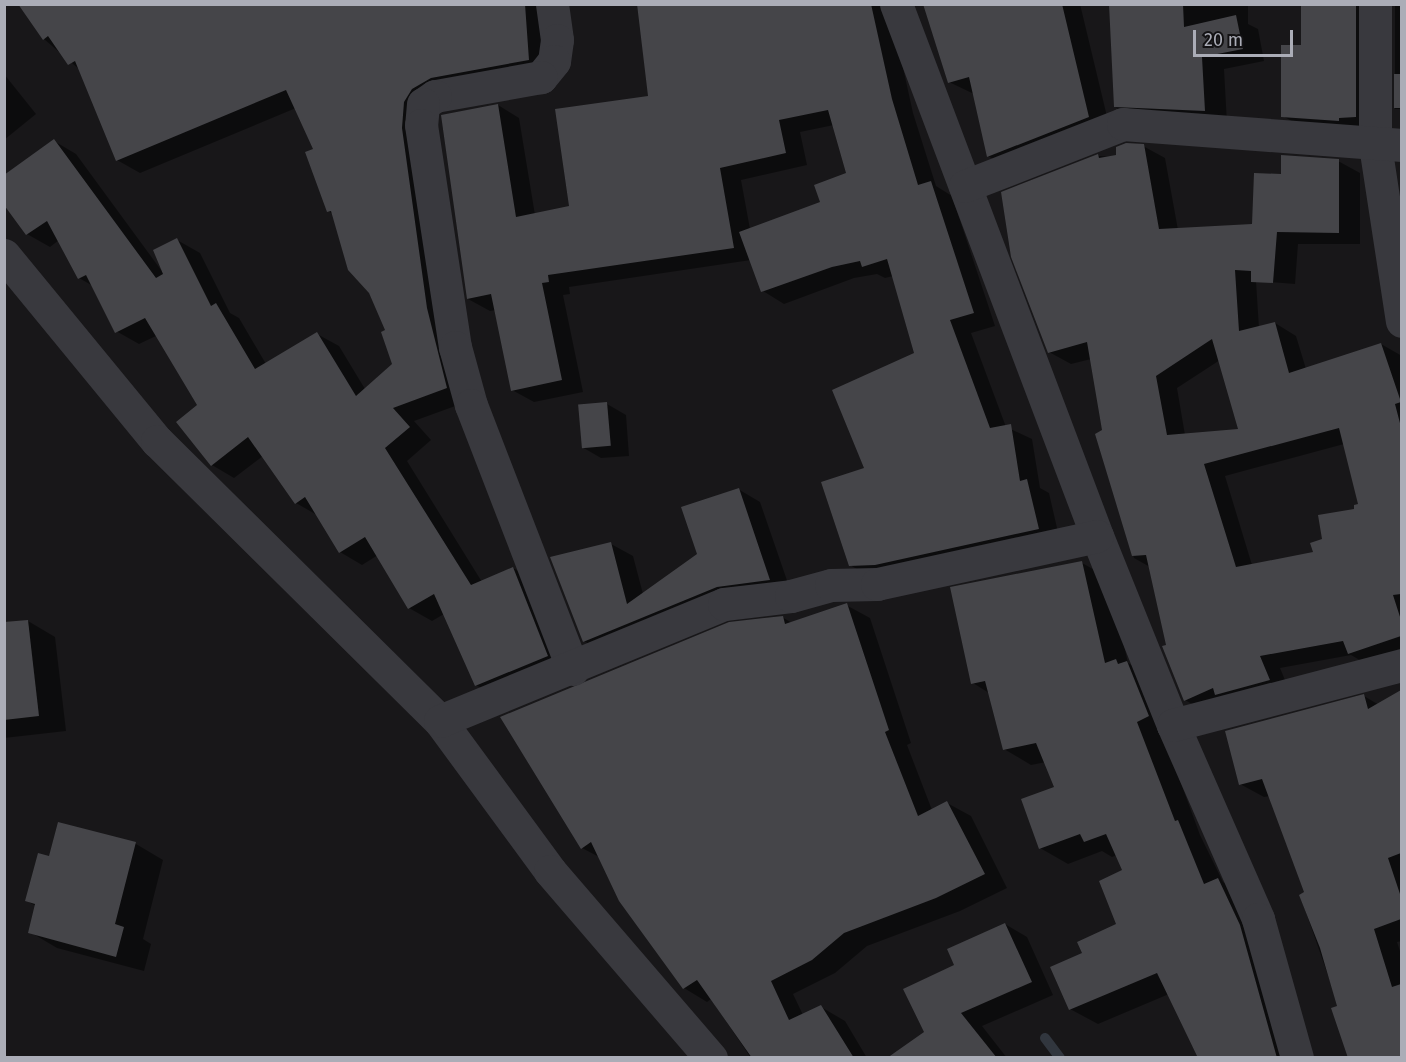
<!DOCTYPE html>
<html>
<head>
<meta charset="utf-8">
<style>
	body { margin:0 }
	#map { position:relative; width:1406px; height:1062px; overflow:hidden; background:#181719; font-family:"Fira Sans",sans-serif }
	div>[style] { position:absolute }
	.shadow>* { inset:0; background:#0007; transform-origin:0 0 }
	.stream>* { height:10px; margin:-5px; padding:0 5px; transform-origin:5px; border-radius:5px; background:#31363e }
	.building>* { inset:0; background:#454549; transform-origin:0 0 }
	.street>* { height:33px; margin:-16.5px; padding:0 16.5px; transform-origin:16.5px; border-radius:16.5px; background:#39393e }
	span { translate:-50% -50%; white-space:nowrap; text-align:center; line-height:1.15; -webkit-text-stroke:4.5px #131214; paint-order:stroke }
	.frame { position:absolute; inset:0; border:6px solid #abadb7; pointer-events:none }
	.scale { position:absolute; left:1193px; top:30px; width:100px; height:27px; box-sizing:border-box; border:3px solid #abadb7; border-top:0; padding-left:8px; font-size:18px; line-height:21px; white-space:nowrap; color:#abadb7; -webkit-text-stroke:4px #131214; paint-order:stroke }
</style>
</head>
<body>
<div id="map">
	<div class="shadow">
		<i style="clip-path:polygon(20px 4px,548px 4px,551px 72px,429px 108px,469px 401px,414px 421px,431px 440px,407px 461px,482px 582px,513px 568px,536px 581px,570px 669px,499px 698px,476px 685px,444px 614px,432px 621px,409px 608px,378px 555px,362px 565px,340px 552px,317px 515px,296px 503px,263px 456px,234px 478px,212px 465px,199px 406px,158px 335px,139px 344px,116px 331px,93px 286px,79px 278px,59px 240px,50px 247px,27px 234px,4px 203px,54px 141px,76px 154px,161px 270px,177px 240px,200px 253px,230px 313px,239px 318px,266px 364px,317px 334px,339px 346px,365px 389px,394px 364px,387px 331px,333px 214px,328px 211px,315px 150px,296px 108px,140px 173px,117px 160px,80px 70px,44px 39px)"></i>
		<i style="clip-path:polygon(evenodd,638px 4px,903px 4px,893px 22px,913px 113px,936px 186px,952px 196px,995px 326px,971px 333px,1006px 427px,1032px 439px,1040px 488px,1049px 493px,1060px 541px,872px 578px,850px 565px,866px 469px,916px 354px,893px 276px,885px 278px,877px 274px,854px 278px,784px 304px,763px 291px,751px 260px,569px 287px,570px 294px,563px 295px,583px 392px,534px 402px,512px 390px,496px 310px,490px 311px,468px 299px,498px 105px,519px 118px,535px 215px,570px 207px,649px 97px,638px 4px,834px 125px,848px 174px,822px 203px,750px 229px,741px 180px,807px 165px,800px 132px,834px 125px)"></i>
		<i style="clip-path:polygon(925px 4px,1080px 4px,1110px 129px,1010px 169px,988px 156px,974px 94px,949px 82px)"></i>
		<i style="clip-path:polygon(1110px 4px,1248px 4px,1248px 24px,1258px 29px,1264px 61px,1224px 69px,1227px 123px,1137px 119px,1115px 107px)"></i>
		<i style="clip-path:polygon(1302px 4px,1378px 4px,1373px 126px,1300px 126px,1283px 116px,1303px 46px)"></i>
		<i style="left:1395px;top:4px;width:7px;height:105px"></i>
		<i style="clip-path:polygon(4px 74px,36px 114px,4px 140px)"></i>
		<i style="clip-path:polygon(evenodd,1143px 146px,1165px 158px,1178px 230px,1254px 225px,1282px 175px,1338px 161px,1360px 173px,1360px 244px,1298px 244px,1295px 284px,1256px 281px,1259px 328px,1275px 323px,1296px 336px,1306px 369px,1381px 344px,1402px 356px,1402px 655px,1370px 666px,1351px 655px,1280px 668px,1290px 692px,1206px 712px,1185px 700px,1150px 567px,1134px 558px,1097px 435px,1103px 431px,1091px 359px,1071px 364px,1049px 352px,1098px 156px,1118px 157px,1143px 146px,1220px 360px,1240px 430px,1185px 435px,1177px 388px,1220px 360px,1143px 146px,1344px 444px,1360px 506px,1324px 540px,1315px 553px,1252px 565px,1225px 476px,1344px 444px)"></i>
		<i style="clip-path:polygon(607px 404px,626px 415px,629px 456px,601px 458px,582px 447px)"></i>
		<i style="clip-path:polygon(738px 489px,760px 502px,791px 592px,606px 654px,584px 641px,611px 544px,633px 556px,643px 594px,699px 555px)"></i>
		<i style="clip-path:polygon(1082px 563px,1109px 578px,1128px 663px,1154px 678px,1164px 737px,1200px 835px,1223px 882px,1246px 895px,1300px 1058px,1199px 1058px,1169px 994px,1098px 1024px,1070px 1009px,1084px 954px,1117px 925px,1124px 871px,1117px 855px,1112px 857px,1102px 851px,1068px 864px,1040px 848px,1056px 788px,1046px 762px,1031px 765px,1004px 749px,989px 693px,973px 683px)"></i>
		<i style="clip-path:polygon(846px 605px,870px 618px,911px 743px,907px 745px,932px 810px,947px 803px,971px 816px,1007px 888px,960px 911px,867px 946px,835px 973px,793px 994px,803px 1015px,821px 1007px,845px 1021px,867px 1058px,751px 1058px,711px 999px,707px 1002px,684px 988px,601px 858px,582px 848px,782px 617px,792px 623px)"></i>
		<i style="clip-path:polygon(28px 621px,55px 637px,66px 731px,4px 738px,4px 624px)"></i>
		<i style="clip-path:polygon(1402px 692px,1402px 941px,1397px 942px,1402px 957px,1402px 1058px,1349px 1058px,1339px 1007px,1300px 895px,1306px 893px,1270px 796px,1264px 797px,1240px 784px,1364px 696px,1379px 705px)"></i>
		<i style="clip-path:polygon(59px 824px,136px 844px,163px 860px,143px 939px,151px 944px,144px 971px,57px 948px,30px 932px,36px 906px,27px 901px,50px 858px)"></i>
		<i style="clip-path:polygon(1005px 924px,1027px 937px,1053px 995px,982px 1026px,1007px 1058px,890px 1058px,926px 1032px,956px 965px)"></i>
	</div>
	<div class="stream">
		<i style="left:1045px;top:1038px;width:25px;rotate:53deg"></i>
	</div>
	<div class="building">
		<i style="clip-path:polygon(18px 4px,525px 4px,529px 60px,431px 78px,412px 89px,404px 102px,402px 128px,427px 308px,447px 388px,393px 408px,410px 427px,385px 448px,471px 585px,513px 567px,548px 656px,475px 686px,434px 594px,408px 609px,365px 537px,339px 553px,305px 497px,295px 504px,248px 437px,211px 466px,176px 422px,197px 405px,145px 318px,115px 333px,86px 275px,78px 279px,47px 221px,26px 235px,4px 205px,4px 175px,54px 139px,156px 278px,163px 274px,153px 250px,177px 238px,211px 306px,216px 303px,255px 369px,317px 332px,356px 396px,392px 364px,381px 332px,385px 330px,369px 293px,348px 270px,331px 211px,327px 212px,305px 152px,313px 149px,286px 90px,116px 161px,75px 61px,68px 65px,48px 36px,43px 40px)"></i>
		<i style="clip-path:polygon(637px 4px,871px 4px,892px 99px,918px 185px,931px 181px,974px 313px,950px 320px,990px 428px,1011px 424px,1020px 481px,1027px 479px,1039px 529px,875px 565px,849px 566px,821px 482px,864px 468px,832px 390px,914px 353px,887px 259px,862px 267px,860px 261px,832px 267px,761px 292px,739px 232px,820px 202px,814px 185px,846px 173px,828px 110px,779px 120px,786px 153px,720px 168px,734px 248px,548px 275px,549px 282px,542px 283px,562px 380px,511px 391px,491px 294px,467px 299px,441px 115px,498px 104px,516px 217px,569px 206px,555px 109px,648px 96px)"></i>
		<i style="clip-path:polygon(923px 4px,1062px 4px,1089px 117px,987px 157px,969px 77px,948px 83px)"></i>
		<i style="clip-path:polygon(1109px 4px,1183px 4px,1184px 27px,1236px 15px,1243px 49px,1202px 57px,1205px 111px,1114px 107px)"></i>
		<i style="clip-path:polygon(1301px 4px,1356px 4px,1356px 117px,1339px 118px,1339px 121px,1281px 117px,1281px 45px,1301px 45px)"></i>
		<i style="left:1401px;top:74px;width:34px;height:7px;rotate:90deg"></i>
		<i style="clip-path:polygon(evenodd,1126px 143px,1144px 144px,1159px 229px,1252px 224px,1254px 173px,1281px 174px,1281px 155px,1339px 159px,1339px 233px,1277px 232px,1273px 283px,1251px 282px,1251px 271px,1235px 270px,1239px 331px,1275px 322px,1289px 373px,1381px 343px,1401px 402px,1395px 404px,1401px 427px,1401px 594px,1393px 595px,1401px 620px,1401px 636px,1348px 654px,1343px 641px,1260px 656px,1270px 680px,1215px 695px,1213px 688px,1184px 701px,1162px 646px,1166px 645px,1146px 555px,1132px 556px,1095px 434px,1102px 430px,1087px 342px,1048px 353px,1011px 257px,1001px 192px,1098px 154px,1099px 158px,1116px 155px,1116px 147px,1126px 143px,1212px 339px,1238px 429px,1167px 435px,1156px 376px,1212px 339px,1126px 143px,1339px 428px,1358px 504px,1354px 505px,1354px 509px,1318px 515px,1322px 539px,1310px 543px,1313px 552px,1236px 567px,1204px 464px,1339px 428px)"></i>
		<i style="left:607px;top:402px;width:44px;height:29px;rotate:85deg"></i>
		<i style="clip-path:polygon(739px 488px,770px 580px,717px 587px,583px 642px,550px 557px,611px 542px,627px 604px,697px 554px,681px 507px)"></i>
		<i style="clip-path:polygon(1082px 561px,1105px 663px,1116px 659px,1118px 664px,1127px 661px,1149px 716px,1137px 722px,1175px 821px,1178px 820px,1204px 884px,1218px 878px,1240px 925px,1277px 1058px,1198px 1058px,1157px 973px,1069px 1010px,1050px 967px,1082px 953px,1077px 942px,1116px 924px,1099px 881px,1122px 870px,1106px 834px,1084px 842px,1080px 834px,1039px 849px,1021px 799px,1054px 787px,1036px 743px,1003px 750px,985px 681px,971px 684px,950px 587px)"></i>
		<i style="clip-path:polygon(847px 603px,889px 730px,885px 732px,918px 816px,947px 801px,985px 874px,936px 898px,844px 933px,812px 960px,771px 981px,789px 1020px,821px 1005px,854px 1058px,752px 1058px,697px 980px,683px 989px,619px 901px,591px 842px,581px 849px,500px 717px,729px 622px,783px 616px,785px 624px)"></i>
		<i style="clip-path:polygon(28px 620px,39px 716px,4px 720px,4px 622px)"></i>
		<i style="clip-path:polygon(1401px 690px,1401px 853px,1388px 858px,1401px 897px,1401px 919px,1374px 929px,1392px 987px,1401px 984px,1401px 1058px,1348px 1058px,1331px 1008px,1337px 1006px,1320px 948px,1299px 895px,1304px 892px,1262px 779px,1239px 785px,1225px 731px,1364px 694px,1368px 709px)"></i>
		<i style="clip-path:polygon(58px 822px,136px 842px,115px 924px,124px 927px,116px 957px,28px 933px,35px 904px,25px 901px,38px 853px,49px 856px)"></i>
		<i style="clip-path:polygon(1005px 923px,1032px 982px,961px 1013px,997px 1058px,887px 1058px,924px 1032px,903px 989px,954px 965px,947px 949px)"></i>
	</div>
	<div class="street">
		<i style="left:552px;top:4px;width:36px;rotate:82deg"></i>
		<i style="left:557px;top:40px;width:21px;rotate:98deg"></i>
		<i style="left:554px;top:61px;width:21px;rotate:129deg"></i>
		<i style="left:541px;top:77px;width:108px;rotate:169.8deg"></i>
		<i style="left:435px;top:96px;width:14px;rotate:146deg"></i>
		<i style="left:423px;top:104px;width:21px;rotate:95deg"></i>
		<i style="left:421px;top:125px;width:225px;rotate:81.3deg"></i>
		<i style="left:455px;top:347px;width:60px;rotate:74.6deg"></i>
		<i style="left:471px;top:405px;width:283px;rotate:68.9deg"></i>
		<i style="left:896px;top:4px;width:569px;rotate:69.3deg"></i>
		<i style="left:1097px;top:536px;width:204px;rotate:68.1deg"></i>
		<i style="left:1173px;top:725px;width:212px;rotate:66.3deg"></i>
		<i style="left:1258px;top:919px;width:144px;rotate:74.3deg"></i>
		<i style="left:1375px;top:4px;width:141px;rotate:90deg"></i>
		<i style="left:1375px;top:145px;width:178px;rotate:81.3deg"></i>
		<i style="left:965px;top:186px;width:170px;rotate:-21.4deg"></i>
		<i style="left:1123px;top:124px;width:280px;rotate:4.3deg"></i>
		<i style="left:4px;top:255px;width:241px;rotate:50.6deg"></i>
		<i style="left:157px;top:441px;width:398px;rotate:44.7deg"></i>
		<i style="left:440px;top:721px;width:186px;rotate:53.7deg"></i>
		<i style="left:550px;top:871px;width:247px;rotate:49.3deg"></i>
		<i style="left:440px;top:721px;width:307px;rotate:-22.4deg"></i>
		<i style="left:724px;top:604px;width:67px;rotate:-6.8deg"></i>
		<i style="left:791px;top:596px;width:41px;rotate:-15.4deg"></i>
		<i style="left:831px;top:585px;width:46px;rotate:-1.2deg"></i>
		<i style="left:877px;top:584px;width:225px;rotate:-12.3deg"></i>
		<i style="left:1173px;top:725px;width:237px;rotate:-14.7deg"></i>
	</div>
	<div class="frame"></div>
	<div class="scale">20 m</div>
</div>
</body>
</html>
